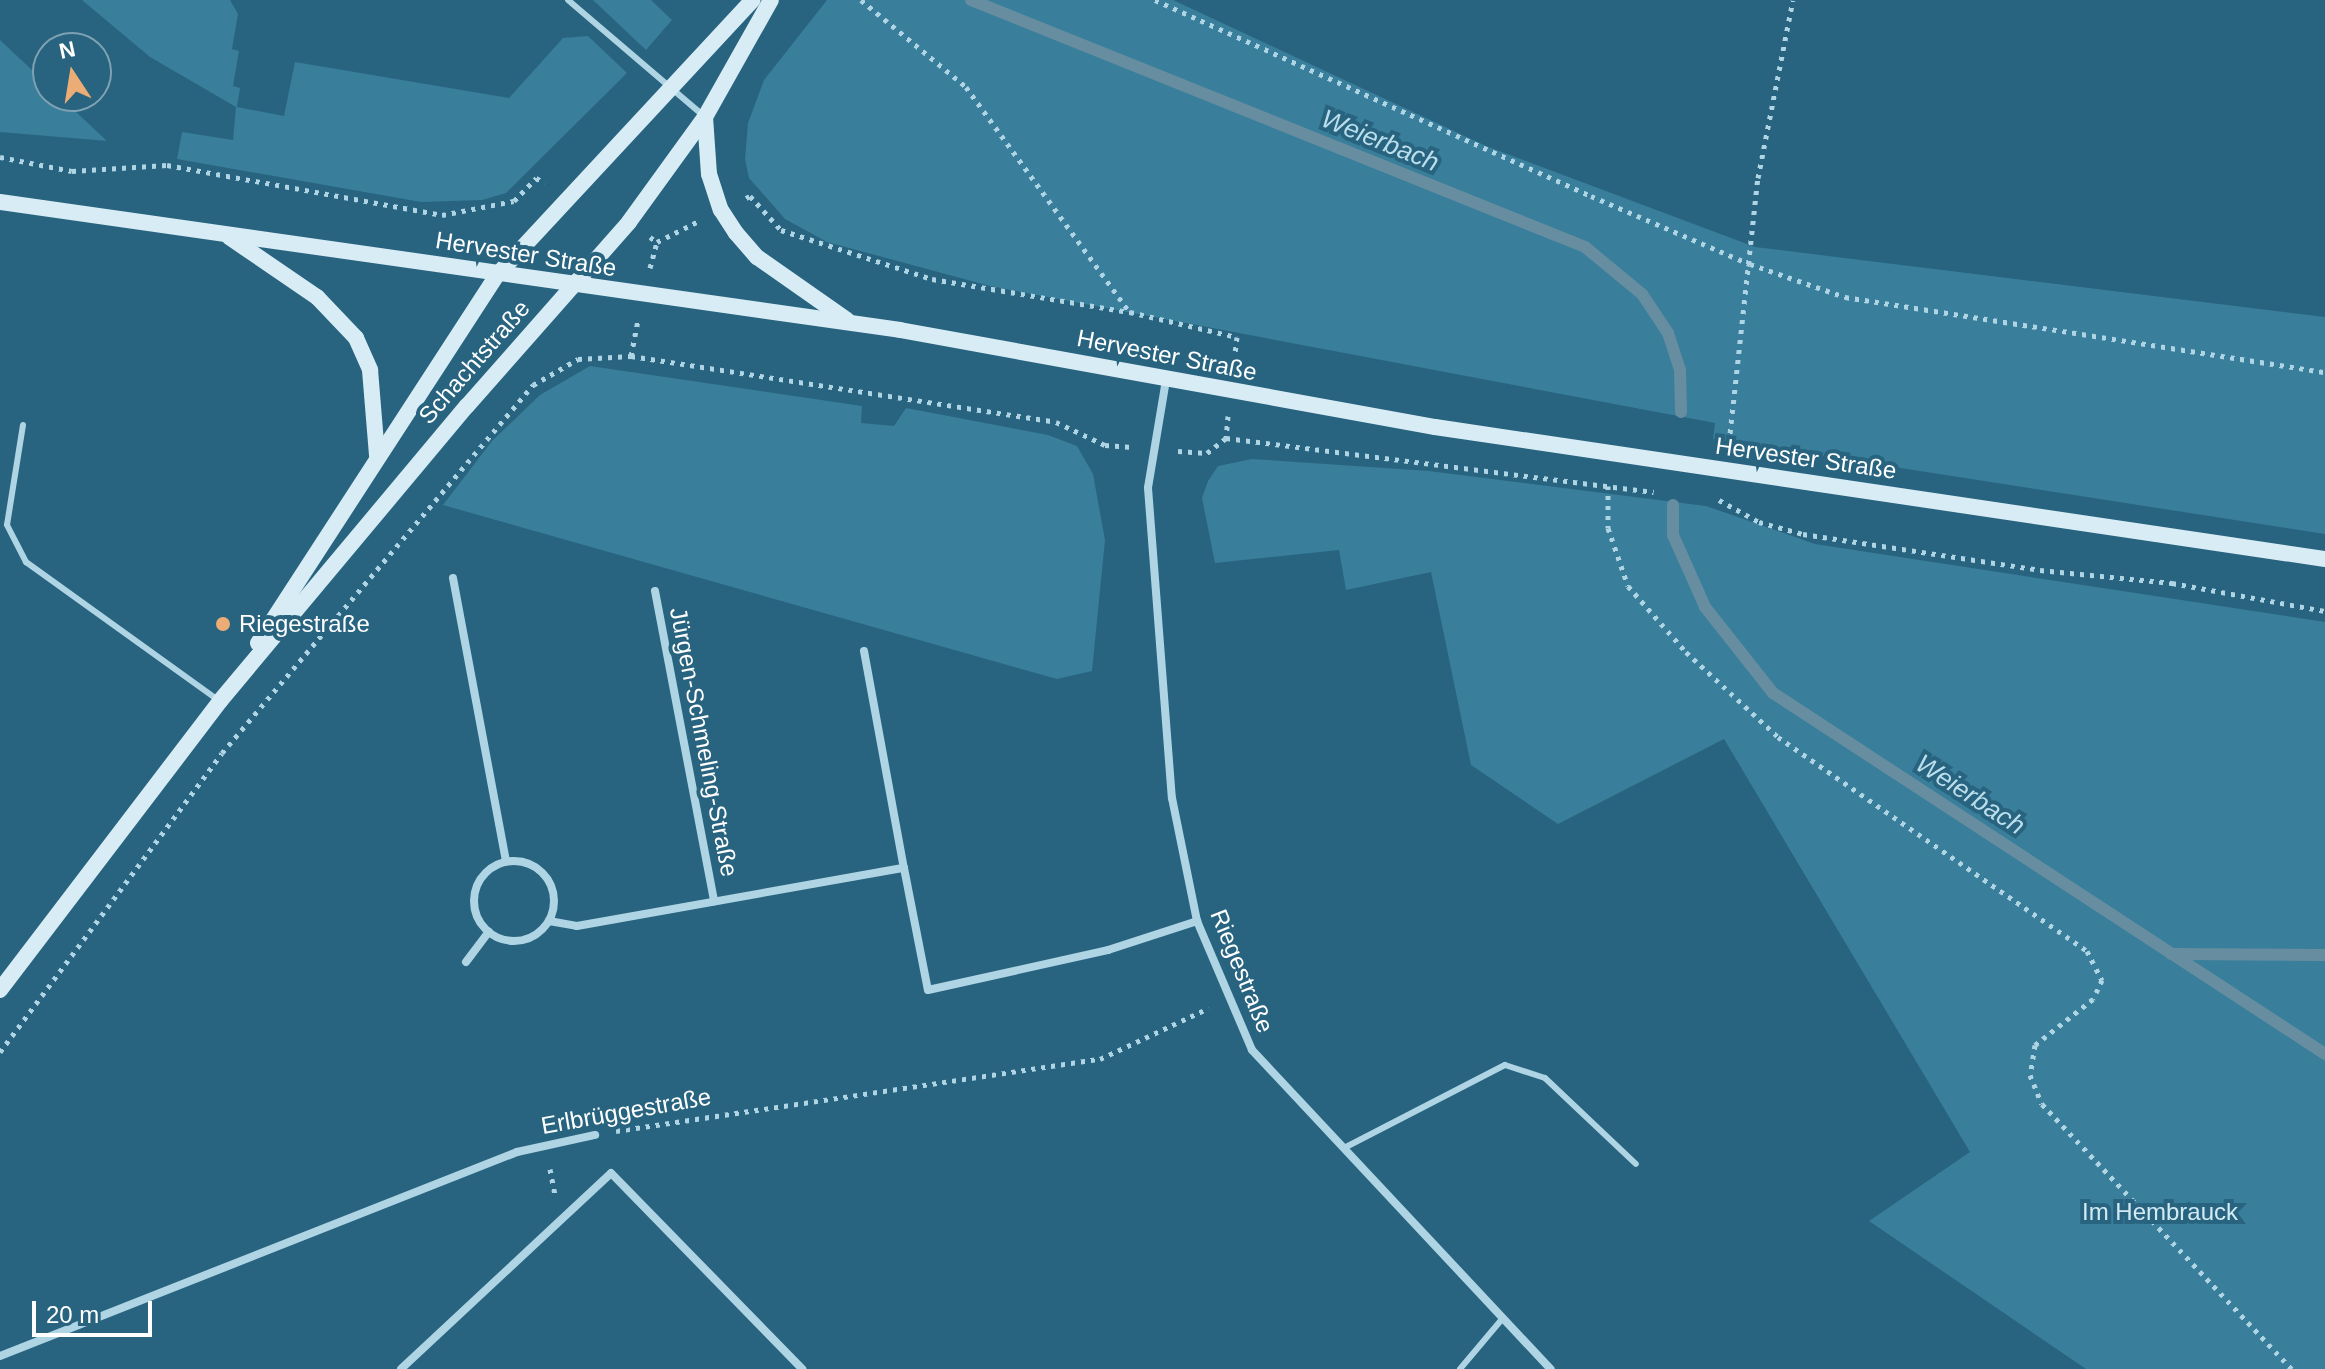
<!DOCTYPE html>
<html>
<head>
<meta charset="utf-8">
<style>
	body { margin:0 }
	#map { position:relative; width:2325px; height:1369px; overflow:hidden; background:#28647f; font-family:Helvetica,sans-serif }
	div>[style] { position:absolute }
	.green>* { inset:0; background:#397e9a }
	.stream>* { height:12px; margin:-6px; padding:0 6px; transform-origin:6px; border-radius:6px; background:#668ea0 }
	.path>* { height:5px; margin-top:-2.5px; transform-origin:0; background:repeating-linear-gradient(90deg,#afd5e5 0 4px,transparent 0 10px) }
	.lane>* { height:6px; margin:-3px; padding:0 3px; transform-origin:3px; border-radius:3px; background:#afd5e5 }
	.street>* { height:8px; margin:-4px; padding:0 4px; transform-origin:4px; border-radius:4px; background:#afd5e5 }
	.street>.ring { margin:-4px; padding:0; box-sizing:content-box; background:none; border:8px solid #afd5e5; border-radius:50% }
	.secondary>* { height:16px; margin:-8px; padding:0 8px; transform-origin:8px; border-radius:8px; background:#d8ecf5 }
	.dots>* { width:22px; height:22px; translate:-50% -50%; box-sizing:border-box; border:4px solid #28647f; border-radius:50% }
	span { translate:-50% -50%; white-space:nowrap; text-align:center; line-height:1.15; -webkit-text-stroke:8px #28647f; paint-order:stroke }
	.street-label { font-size:24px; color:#fff }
	.poi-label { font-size:24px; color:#fff }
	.left { translate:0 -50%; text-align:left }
	.park-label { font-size:24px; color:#d2eaf4 }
	.water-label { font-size:26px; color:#bbdeed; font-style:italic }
	.north { position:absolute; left:32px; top:32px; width:80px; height:80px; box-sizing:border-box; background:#28647f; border:2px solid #7ea2b2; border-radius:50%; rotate:348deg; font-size:22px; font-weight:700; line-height:32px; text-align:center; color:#fff }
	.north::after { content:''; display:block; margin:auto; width:28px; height:36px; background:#ecac76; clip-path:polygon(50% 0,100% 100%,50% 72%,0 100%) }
	.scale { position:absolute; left:32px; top:1301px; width:120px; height:36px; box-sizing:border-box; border:4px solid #fff; border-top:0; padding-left:10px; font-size:24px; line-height:28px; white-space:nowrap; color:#fff; -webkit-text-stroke:6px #28647f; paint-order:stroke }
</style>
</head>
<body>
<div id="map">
	<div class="green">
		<i style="clip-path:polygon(82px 0,230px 0,238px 14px,232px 49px,239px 51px,233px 86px,240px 88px,237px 107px,284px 116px,295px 62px,509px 98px,563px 38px,588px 36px,627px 73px,506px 193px,482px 200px,421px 202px,177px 159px,182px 132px,233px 140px,236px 107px,150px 57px)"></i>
		<i style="clip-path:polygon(593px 0,651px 0,672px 20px,646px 50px)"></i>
		<i style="clip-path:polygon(827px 0,1173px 0,1486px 146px,1755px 247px,2325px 317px,2325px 534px,1713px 439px,1715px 423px,990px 286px,827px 242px,785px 219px,749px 178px,745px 159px,748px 123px,764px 80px)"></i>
		<i style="clip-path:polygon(0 40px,48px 85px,48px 96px,59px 96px,107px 141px,0 132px)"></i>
		<i style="clip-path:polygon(590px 366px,862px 406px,861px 423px,894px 426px,906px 408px,1048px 435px,1077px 446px,1093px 474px,1105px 540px,1092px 671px,1057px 679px,443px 505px,492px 441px,540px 395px)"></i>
		<i style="clip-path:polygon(1252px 459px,1429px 471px,1706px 506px,1815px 544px,2325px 622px,2325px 1369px,2086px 1369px,1869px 1221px,1970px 1152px,1724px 739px,1558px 824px,1471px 765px,1431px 572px,1346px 590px,1339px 550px,1215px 563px,1202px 498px,1208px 481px,1218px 466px)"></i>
	</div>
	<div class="stream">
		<i style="left:971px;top:0;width:662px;rotate:21.91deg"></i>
		<i style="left:1585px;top:247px;width:74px;rotate:39.5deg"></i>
		<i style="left:1642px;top:294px;width:47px;rotate:56.3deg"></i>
		<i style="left:1668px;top:333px;width:39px;rotate:72deg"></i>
		<i style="left:1680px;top:370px;width:42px;rotate:88.6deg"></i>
		<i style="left:1673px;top:505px;width:30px;rotate:90deg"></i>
		<i style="left:1673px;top:535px;width:79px;rotate:66deg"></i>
		<i style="left:1705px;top:607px;width:110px;rotate:51.7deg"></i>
		<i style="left:1773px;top:693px;width:660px;rotate:33.18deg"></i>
		<i style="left:2171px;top:954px;width:154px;rotate:0.4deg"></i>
	</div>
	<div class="path">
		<i style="left:861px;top:0;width:136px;rotate:39.6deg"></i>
		<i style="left:966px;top:87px;width:277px;rotate:54deg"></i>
		<i style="left:1155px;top:0;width:478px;rotate:24.2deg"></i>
		<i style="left:1591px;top:196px;width:173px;rotate:23.2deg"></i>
		<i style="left:1750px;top:264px;width:101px;rotate:19.2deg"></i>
		<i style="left:1845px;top:297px;width:486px;rotate:8.9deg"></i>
		<i style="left:0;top:157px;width:73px;rotate:11deg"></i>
		<i style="left:72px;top:171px;width:95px;rotate:-3.6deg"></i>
		<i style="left:167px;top:165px;width:280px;rotate:10.3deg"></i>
		<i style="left:442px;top:215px;width:73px;rotate:-11deg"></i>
		<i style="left:514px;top:201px;width:32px;rotate:-46deg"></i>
		<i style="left:536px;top:178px;width:10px;rotate:29deg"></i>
		<i style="left:746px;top:198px;width:4px;rotate:-27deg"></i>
		<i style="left:750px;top:196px;width:46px;rotate:47.6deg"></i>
		<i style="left:781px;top:230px;width:159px;rotate:18deg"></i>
		<i style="left:932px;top:279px;width:201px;rotate:9.5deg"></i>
		<i style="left:1130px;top:312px;width:110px;rotate:13.2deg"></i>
		<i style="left:1237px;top:337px;width:26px;rotate:97deg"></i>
		<i style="left:650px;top:237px;width:9px;rotate:36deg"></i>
		<i style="left:657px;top:242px;width:45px;rotate:-26.6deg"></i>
		<i style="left:650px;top:268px;width:27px;rotate:-75deg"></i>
		<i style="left:631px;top:356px;width:430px;rotate:8.8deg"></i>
		<i style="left:1056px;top:422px;width:54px;rotate:25.1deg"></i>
		<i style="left:1105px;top:445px;width:27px;rotate:4deg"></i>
		<i style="left:1228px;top:416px;width:22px;rotate:95deg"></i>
		<i style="left:1226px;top:438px;width:431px;rotate:7.2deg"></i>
		<i style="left:1729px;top:443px;width:267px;rotate:-83.8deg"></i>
		<i style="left:1758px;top:178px;width:181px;rotate:-78.9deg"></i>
		<i style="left:1178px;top:451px;width:29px;rotate:4deg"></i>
		<i style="left:1207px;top:453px;width:24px;rotate:-38deg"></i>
		<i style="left:1608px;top:486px;width:42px;rotate:90deg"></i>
		<i style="left:1608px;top:528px;width:61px;rotate:71deg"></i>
		<i style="left:1628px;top:586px;width:88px;rotate:48.7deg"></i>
		<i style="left:1686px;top:652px;width:125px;rotate:42.7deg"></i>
		<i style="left:1778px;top:737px;width:376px;rotate:34.7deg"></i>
		<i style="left:2087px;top:951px;width:33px;rotate:63deg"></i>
		<i style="left:2102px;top:980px;width:21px;rotate:115deg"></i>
		<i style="left:2093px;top:999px;width:74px;rotate:141.6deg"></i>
		<i style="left:2035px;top:1045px;width:30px;rotate:99deg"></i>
		<i style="left:2030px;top:1075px;width:31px;rotate:68deg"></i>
		<i style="left:2042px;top:1104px;width:364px;rotate:46.7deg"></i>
		<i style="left:1719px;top:500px;width:46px;rotate:28.8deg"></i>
		<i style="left:1759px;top:522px;width:46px;rotate:15.3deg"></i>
		<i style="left:1803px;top:534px;width:240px;rotate:8.6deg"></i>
		<i style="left:2040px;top:570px;width:133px;rotate:5.6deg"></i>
		<i style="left:2172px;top:583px;width:156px;rotate:10.4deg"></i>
		<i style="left:0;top:1052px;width:372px;rotate:-53.4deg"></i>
		<i style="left:222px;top:753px;width:482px;rotate:-49.8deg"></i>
		<i style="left:533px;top:385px;width:52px;rotate:-30deg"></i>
		<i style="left:578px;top:359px;width:53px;rotate:-3.2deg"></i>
		<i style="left:631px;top:356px;width:36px;rotate:-79deg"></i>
		<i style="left:616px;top:1131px;width:489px;rotate:-8.5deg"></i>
		<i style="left:1100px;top:1059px;width:120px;rotate:-25.1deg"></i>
		<i style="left:550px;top:1169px;width:25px;rotate:79deg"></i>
	</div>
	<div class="lane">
		<i style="left:568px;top:0;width:180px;rotate:40.5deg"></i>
		<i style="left:23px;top:425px;width:101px;rotate:99.1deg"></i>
		<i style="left:7px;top:525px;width:42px;rotate:62.8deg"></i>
		<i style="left:26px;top:562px;width:235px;rotate:35.7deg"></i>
		<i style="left:1344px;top:1148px;width:181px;rotate:-27.3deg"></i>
		<i style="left:1505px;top:1065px;width:42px;rotate:18deg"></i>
		<i style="left:1545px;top:1078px;width:125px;rotate:43.4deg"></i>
		<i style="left:1460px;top:1369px;width:67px;rotate:-49.9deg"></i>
	</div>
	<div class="street">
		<i style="left:1166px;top:380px;width:109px;rotate:99.5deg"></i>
		<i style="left:1148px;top:488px;width:311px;rotate:85.6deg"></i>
		<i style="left:1172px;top:798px;width:126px;rotate:78.5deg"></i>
		<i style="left:1197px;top:921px;width:140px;rotate:66.9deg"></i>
		<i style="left:1252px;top:1050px;width:437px;rotate:46.9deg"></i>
		<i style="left:453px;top:578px;width:288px;rotate:79.4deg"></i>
		<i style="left:655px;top:591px;width:316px;rotate:79.2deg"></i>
		<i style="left:864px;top:651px;width:221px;rotate:79.6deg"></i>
		<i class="ring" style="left:474px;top:861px;width:72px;height:72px"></i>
		<i style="left:549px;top:921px;width:28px;rotate:10deg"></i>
		<i style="left:577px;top:926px;width:332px;rotate:-10.1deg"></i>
		<i style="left:904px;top:868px;width:124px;rotate:78.9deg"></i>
		<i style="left:928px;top:990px;width:184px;rotate:-12.5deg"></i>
		<i style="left:1108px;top:950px;width:94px;rotate:-18deg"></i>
		<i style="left:466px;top:962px;width:38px;rotate:-53deg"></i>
		<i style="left:0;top:1356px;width:556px;rotate:-21.53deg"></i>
		<i style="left:517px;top:1152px;width:80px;rotate:-12.3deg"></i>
		<i style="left:401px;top:1369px;width:287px;rotate:-43deg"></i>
		<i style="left:611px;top:1173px;width:274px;rotate:45.7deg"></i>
	</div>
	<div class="secondary">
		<i style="left:705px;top:117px;width:57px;rotate:86deg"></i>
		<i style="left:709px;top:174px;width:38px;rotate:72deg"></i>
		<i style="left:721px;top:210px;width:27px;rotate:57deg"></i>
		<i style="left:736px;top:233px;width:32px;rotate:49deg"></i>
		<i style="left:757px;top:257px;width:110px;rotate:35deg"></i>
		<i style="left:0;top:202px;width:909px;rotate:8.09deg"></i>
		<i style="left:900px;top:330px;width:544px;rotate:10.28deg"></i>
		<i style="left:1435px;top:427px;width:900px;rotate:8.44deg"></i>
		<i style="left:229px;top:237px;width:107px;rotate:34.3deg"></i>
		<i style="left:317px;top:297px;width:57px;rotate:46.4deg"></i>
		<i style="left:356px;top:338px;width:35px;rotate:66deg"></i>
		<i style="left:370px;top:370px;width:86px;rotate:85.3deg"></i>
		<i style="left:258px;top:643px;width:440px;rotate:-57deg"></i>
		<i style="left:498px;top:274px;width:374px;rotate:-47.1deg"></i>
		<i style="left:0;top:990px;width:363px;rotate:-52.7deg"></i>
		<i style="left:220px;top:701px;width:385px;rotate:-50.1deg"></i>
		<i style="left:467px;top:406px;width:245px;rotate:-48.6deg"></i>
		<i style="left:629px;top:222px;width:130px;rotate:-54.1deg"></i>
		<i style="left:705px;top:117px;width:134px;rotate:-60.6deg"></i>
	</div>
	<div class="dots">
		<i style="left:223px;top:624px;background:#ecac76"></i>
	</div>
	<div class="street-label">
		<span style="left:526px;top:254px;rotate:9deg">Hervester Straße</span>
		<span style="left:1167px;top:355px;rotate:11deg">Hervester Straße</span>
		<span style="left:474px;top:362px;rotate:-49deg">Schachtstraße</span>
		<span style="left:1806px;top:458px;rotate:8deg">Hervester Straße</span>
		<span style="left:704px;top:742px;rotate:79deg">Jürgen-Schmeling-Straße</span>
		<span style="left:1242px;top:971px;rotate:68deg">Riegestraße</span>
		<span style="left:626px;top:1111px;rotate:-10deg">Erlbrüggestraße</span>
	</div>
	<div class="poi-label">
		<span class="left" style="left:239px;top:624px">Riegestraße</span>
	</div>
	<div class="park-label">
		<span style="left:2160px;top:1212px">Im Hembrauck</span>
	</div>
	<div class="water-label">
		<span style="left:1380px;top:141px;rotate:22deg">Weierbach</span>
		<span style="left:1970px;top:795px;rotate:33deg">Weierbach</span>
	</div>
	<div class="north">N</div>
	<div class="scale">20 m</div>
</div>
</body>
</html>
